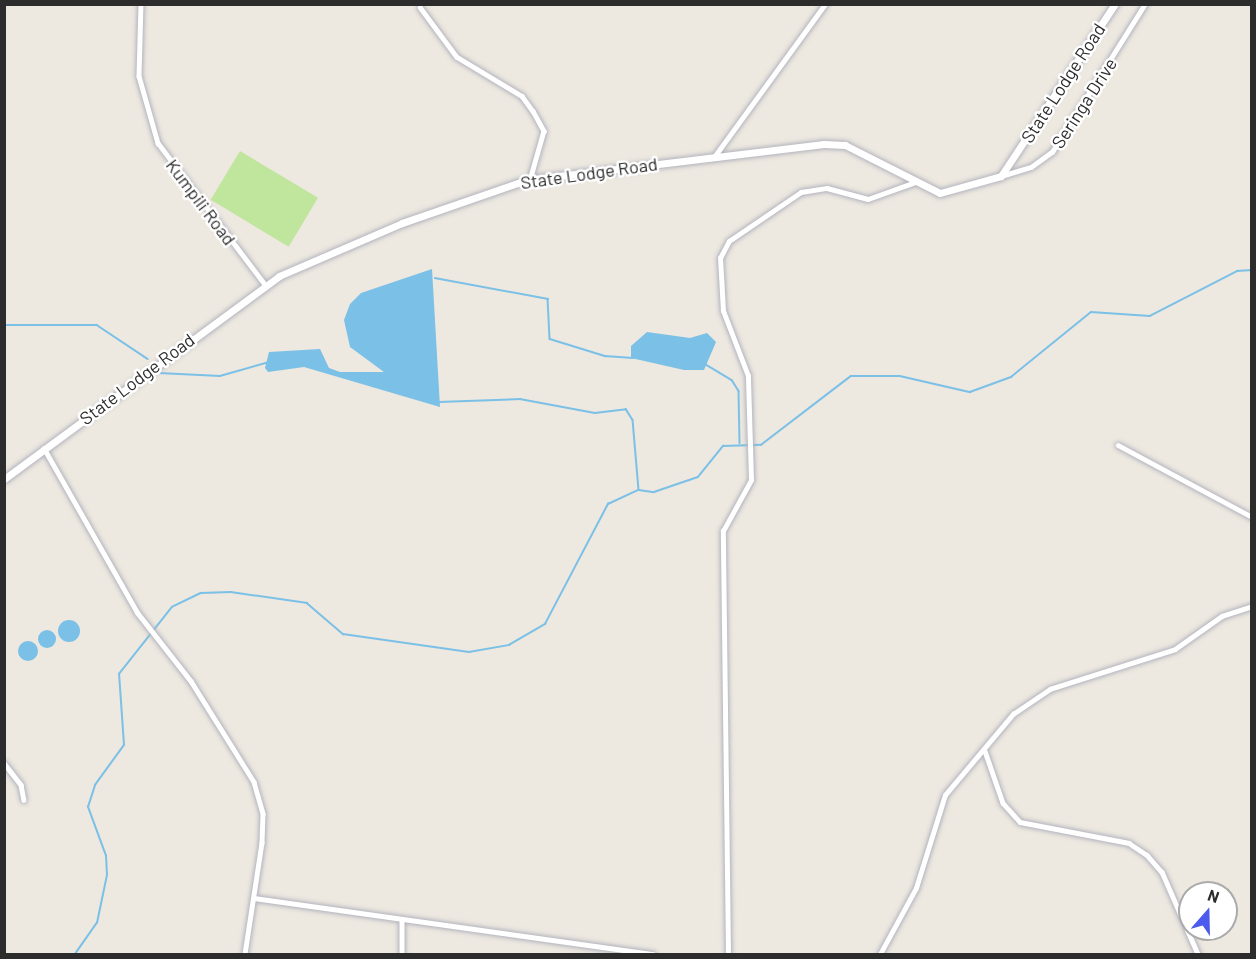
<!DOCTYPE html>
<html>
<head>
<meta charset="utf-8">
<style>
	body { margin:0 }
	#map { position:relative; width:1256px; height:959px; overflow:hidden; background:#ede8e0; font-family:Barlow,sans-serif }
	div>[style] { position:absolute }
	.pitch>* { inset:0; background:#c0e59d; transform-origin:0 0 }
	.water>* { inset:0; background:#7bc0e6 }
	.round { border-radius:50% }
	.stream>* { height:1.5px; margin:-0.75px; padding:0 0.75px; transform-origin:0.75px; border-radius:0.75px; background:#7bc0e6 }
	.roads { filter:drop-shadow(0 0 2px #b3b4be) drop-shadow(0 0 2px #b3b4be) }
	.street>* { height:4.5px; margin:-2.25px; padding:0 2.25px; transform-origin:2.25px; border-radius:2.25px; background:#fff }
	.secondary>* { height:7px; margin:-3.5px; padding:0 3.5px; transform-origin:3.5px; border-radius:3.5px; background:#fff }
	span { translate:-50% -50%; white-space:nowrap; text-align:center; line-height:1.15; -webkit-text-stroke:5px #fff; paint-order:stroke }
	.street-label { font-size:18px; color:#2c2c2c }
	.frame { position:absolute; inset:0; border:6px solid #2c2c2c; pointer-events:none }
	.north { position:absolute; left:1178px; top:881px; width:60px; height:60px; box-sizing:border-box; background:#fff; border:2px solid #ababab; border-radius:50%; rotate:20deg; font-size:16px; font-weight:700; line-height:24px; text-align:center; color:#2c2c2c }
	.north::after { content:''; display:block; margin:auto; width:21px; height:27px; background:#4c5bed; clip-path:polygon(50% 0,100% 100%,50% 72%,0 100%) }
</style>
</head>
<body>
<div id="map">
	<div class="pitch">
		<i style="left:240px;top:151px;width:91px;height:57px;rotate:31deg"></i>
	</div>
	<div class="water">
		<i style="clip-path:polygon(432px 269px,440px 407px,304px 367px,268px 372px,265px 368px,269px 352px,320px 349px,329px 368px,340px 372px,384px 372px,350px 347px,344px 320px,350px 304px,361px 293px)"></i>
		<i style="clip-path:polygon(647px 332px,690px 338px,707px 333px,716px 342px,704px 370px,684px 370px,631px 358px,631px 346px)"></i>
		<i class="round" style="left:58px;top:620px;width:22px;height:22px"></i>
		<i class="round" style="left:38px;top:630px;width:18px;height:18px"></i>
		<i class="round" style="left:18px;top:641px;width:20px;height:20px"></i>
	</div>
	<div class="stream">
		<i style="left:435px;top:278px;width:115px;rotate:10.5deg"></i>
		<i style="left:548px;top:299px;width:40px;rotate:87.1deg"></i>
		<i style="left:550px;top:339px;width:58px;rotate:17.2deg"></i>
		<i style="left:605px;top:356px;width:28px;rotate:4deg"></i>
		<i style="left:4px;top:325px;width:93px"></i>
		<i style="left:97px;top:325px;width:61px;rotate:33.7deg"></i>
		<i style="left:705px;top:364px;width:31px;rotate:31deg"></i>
		<i style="left:732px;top:380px;width:13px;rotate:58deg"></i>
		<i style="left:739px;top:391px;width:52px;rotate:88.9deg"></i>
		<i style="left:159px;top:373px;width:61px;rotate:2.8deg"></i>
		<i style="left:220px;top:376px;width:48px;rotate:-15.8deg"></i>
		<i style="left:439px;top:402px;width:81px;rotate:-2.1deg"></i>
		<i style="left:520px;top:399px;width:76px;rotate:10.6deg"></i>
		<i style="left:595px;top:413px;width:31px;rotate:-7deg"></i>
		<i style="left:626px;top:409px;width:13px;rotate:58deg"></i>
		<i style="left:633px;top:420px;width:70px;rotate:85.1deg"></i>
		<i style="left:639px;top:490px;width:15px;rotate:8deg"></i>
		<i style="left:654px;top:492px;width:46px;rotate:-18.8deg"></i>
		<i style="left:698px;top:477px;width:40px;rotate:-51deg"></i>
		<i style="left:723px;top:446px;width:38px;rotate:-2deg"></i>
		<i style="left:761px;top:445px;width:113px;rotate:-37.5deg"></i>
		<i style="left:851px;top:376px;width:49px"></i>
		<i style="left:900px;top:376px;width:72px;rotate:12.9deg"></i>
		<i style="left:970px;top:392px;width:44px;rotate:-20.1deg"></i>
		<i style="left:1011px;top:377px;width:103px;rotate:-39.1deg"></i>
		<i style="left:1091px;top:312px;width:59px;rotate:3.9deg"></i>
		<i style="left:1150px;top:316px;width:98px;rotate:-27.3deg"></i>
		<i style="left:1237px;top:271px;width:15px;rotate:-4deg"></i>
		<i style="left:75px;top:954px;width:38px;rotate:-55deg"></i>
		<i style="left:97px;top:923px;width:49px;rotate:-78.2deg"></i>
		<i style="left:107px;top:875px;width:19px;rotate:-93deg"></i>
		<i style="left:106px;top:856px;width:52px;rotate:-110.2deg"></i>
		<i style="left:88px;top:807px;width:23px;rotate:-72deg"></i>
		<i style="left:95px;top:785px;width:49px;rotate:-54.1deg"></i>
		<i style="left:124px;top:745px;width:71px;rotate:-94deg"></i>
		<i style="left:119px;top:674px;width:85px;rotate:-51.7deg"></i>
		<i style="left:172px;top:607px;width:32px;rotate:-26deg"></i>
		<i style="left:201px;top:593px;width:30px;rotate:-2deg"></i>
		<i style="left:231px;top:592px;width:77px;rotate:8.2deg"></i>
		<i style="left:307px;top:603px;width:48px;rotate:40.7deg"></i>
		<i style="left:343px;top:634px;width:127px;rotate:8.1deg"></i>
		<i style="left:469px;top:652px;width:41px;rotate:-9.9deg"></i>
		<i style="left:509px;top:645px;width:42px;rotate:-30.3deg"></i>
		<i style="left:545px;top:624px;width:136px;rotate:-62.3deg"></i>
		<i style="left:608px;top:504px;width:33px;rotate:-25deg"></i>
	</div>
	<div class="roads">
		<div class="street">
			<i style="left:141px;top:4px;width:72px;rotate:91.6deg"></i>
			<i style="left:139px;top:76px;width:70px;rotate:74.2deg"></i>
			<i style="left:158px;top:143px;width:179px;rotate:52.9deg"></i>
			<i style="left:420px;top:7px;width:62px;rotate:53.5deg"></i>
			<i style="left:457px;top:57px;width:76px;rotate:31deg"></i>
			<i style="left:522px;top:96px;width:19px;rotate:54deg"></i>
			<i style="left:533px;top:111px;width:23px;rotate:61deg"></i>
			<i style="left:544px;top:131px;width:51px;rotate:105.9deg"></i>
			<i style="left:714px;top:157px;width:189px;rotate:-54deg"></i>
			<i style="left:1001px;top:176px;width:31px;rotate:-17deg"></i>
			<i style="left:1031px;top:167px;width:26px;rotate:-36deg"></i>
			<i style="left:1052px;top:152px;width:175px;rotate:-57.9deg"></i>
			<i style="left:1118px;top:445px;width:152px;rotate:28.2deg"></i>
			<i style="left:44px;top:448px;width:189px;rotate:60.4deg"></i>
			<i style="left:137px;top:612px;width:88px;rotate:52deg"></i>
			<i style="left:191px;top:681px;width:119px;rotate:58deg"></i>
			<i style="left:254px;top:782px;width:33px;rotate:74deg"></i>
			<i style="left:263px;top:814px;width:29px;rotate:92deg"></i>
			<i style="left:262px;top:843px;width:112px;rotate:98.7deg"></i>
			<i style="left:985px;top:751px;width:55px;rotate:70.9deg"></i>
			<i style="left:1003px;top:803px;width:25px;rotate:48deg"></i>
			<i style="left:1020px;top:822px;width:111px;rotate:10.9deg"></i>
			<i style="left:1129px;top:843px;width:22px;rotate:34deg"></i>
			<i style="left:1147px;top:855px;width:23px;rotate:49deg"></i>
			<i style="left:1162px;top:872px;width:90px;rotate:66.3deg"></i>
			<i style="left:4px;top:763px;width:28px;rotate:52deg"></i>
			<i style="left:21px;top:785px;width:15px;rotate:79deg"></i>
			<i style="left:254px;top:898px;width:403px;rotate:8deg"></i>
			<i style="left:402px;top:921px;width:33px;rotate:90deg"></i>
			<i style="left:728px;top:954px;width:423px;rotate:-90.7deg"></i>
			<i style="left:723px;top:531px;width:58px;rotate:-61.2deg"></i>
			<i style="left:751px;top:480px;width:104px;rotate:-91.7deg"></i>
			<i style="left:748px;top:376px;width:70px;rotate:-111deg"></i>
			<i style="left:723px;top:311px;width:53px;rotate:-93.2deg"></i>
			<i style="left:720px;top:258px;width:19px;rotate:-62deg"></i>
			<i style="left:729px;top:241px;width:87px;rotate:-34.2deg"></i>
			<i style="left:801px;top:192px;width:26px;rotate:-9deg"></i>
			<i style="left:827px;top:188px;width:42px;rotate:15deg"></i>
			<i style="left:868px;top:199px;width:48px;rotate:-19.6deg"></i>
			<i style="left:880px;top:954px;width:75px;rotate:-61.4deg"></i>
			<i style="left:916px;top:888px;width:97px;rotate:-72.7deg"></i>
			<i style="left:945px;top:795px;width:106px;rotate:-50deg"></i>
			<i style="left:1013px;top:714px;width:45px;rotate:-34deg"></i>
			<i style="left:1050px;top:689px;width:131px;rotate:-17.7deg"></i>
			<i style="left:1175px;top:649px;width:57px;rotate:-35.1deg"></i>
			<i style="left:1222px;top:616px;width:32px;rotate:-18deg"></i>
		</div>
		<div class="secondary">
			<i style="left:4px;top:479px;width:342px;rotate:-36.4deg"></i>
			<i style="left:279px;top:276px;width:134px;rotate:-23.3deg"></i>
			<i style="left:402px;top:223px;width:131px;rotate:-19.1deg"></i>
			<i style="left:526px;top:180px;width:300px;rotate:-6.9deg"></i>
			<i style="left:824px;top:144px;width:21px;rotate:3deg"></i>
			<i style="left:845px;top:145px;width:106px;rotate:26.8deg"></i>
			<i style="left:940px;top:193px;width:63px;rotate:-15.6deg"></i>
			<i style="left:1001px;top:176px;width:206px;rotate:-56.5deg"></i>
		</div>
	</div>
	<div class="street-label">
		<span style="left:1063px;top:83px;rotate:-57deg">State Lodge Road</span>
		<span style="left:1084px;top:103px;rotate:-57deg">Seringa Drive</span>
		<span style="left:589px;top:173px;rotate:-8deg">State Lodge Road</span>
		<span style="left:201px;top:202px;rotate:53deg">Kumpili Road</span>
		<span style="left:137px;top:379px;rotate:-37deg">State Lodge Road</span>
	</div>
	<div class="frame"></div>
	<div class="north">N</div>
</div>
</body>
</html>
